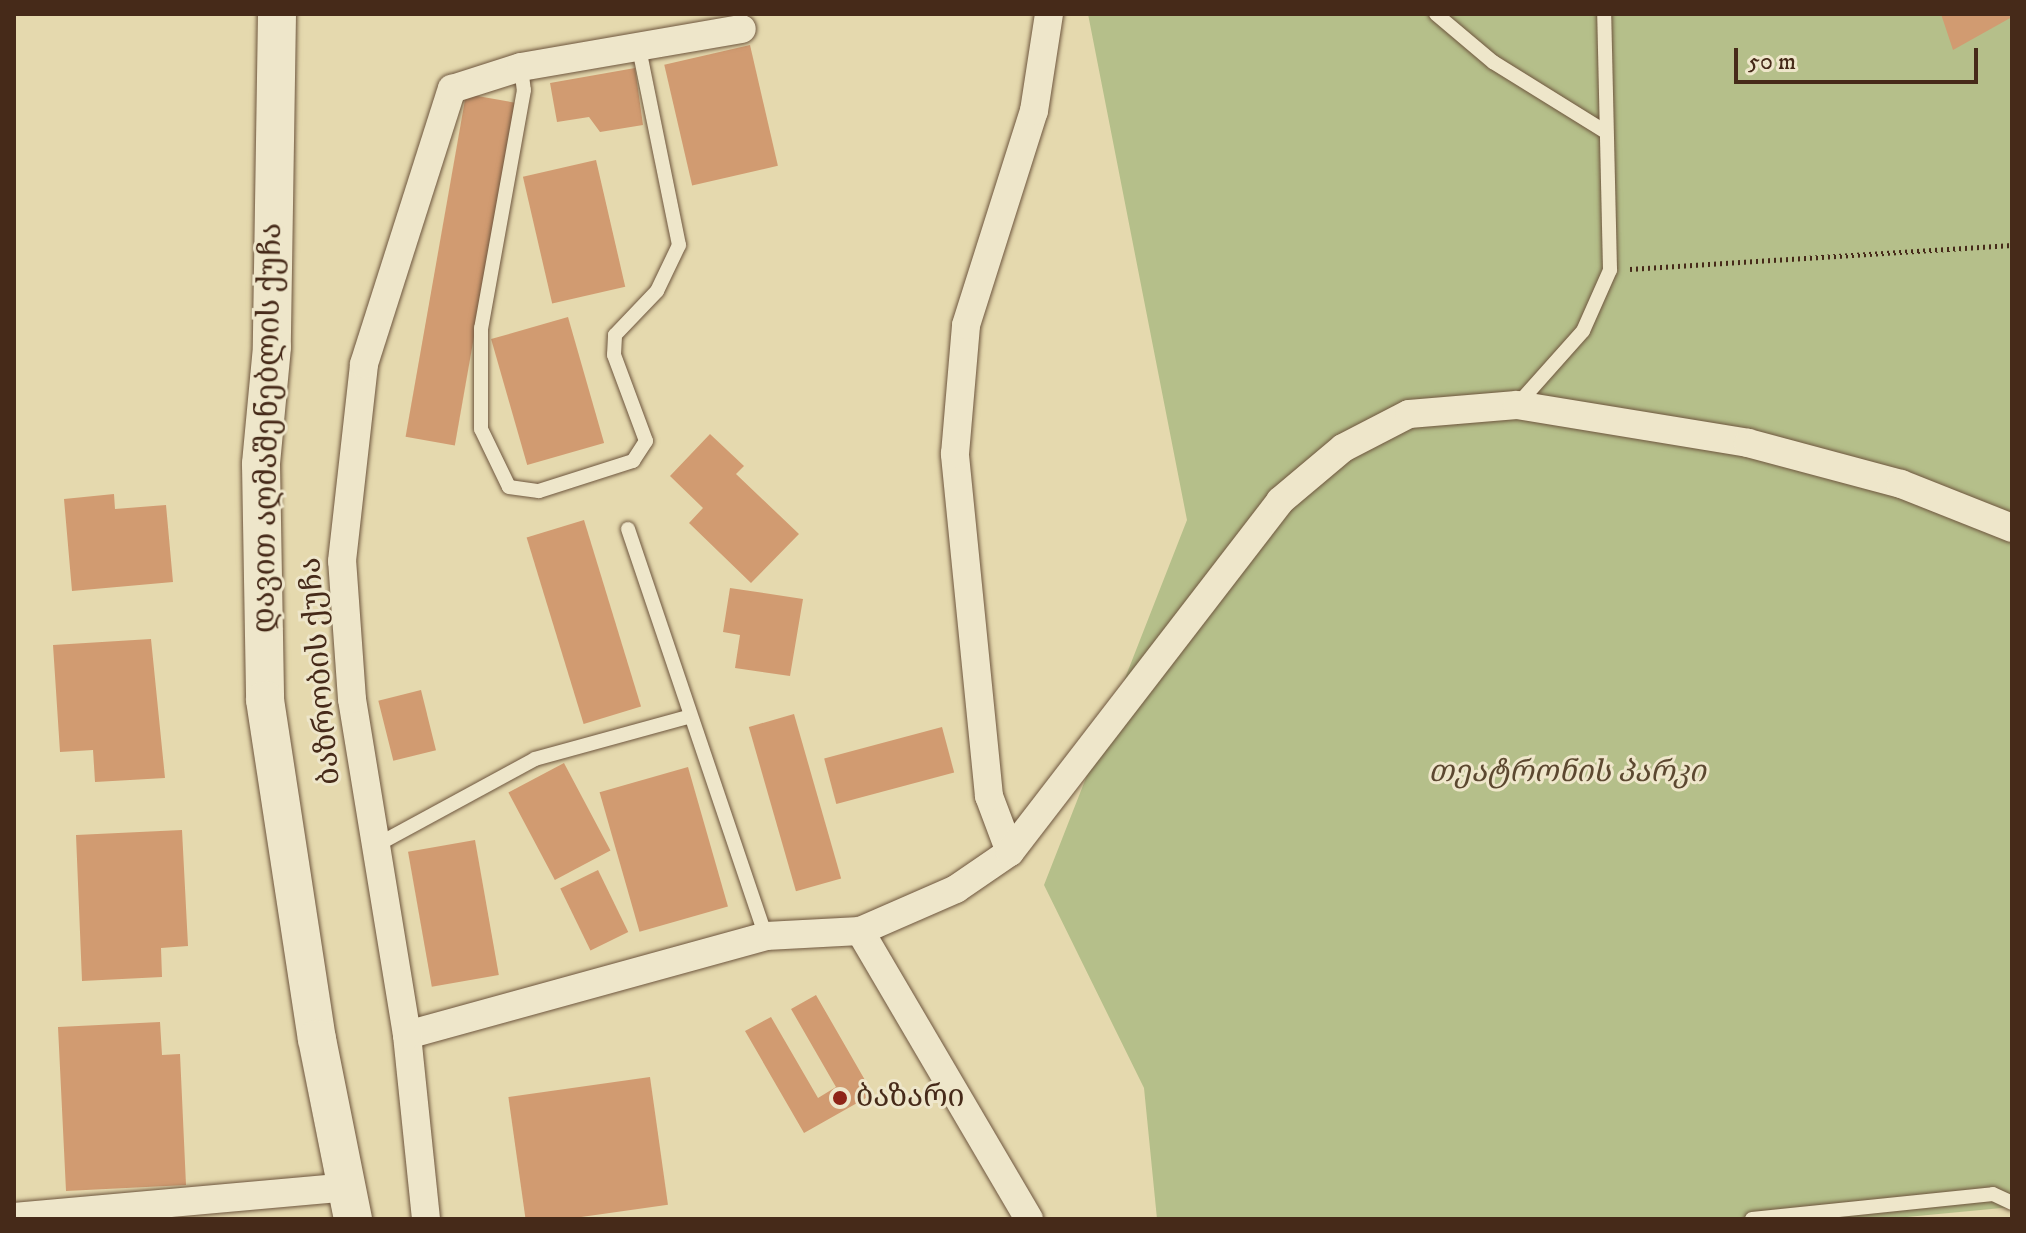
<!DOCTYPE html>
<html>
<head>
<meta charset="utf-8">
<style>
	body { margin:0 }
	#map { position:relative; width:2026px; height:1233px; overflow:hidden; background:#e5d9ae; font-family:"IM FELL DW Pica","Noto Serif Georgian",serif }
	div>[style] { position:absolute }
	.green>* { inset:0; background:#b5bf8a }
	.building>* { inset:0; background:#d19b71; transform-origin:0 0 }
	.path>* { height:5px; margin-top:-2.5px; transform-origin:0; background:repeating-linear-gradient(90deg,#462a19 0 2px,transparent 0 6px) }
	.roads { filter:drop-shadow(0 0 2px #6e563e) drop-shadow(0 0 2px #6e563e) }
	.service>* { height:14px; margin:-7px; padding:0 7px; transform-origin:7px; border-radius:7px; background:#eee6ca }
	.minor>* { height:28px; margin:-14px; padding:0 14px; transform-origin:14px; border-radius:14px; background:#eee6ca }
	.secondary>* { height:38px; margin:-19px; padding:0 19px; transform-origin:19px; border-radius:19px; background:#eee6ca }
	.dots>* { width:22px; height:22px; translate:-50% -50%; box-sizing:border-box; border:4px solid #eee6ca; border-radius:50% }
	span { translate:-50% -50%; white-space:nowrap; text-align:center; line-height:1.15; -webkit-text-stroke:6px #eee6ca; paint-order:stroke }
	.street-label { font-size:30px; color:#462a19 }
	.park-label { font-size:30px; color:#5c4830; font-style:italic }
	.poi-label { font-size:30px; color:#462a19 }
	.left { translate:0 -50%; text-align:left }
	.frame { position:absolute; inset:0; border:16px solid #462a19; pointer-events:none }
	.scale { position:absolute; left:1734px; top:48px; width:244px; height:36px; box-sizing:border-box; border:4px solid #462a19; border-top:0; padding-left:10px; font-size:24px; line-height:28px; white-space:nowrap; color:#462a19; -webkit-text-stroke:6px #eee6ca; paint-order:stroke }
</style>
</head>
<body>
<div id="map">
	<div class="green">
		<i style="clip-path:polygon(1088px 14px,2012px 14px,2012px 1207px,1886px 1219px,1157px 1219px,1144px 1088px,1044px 885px,1187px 520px)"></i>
	</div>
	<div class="building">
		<i style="clip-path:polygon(1941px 14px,2012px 14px,2012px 17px,1953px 50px)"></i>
		<i style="left:750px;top:45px;width:124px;height:88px;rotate:77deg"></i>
		<i style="clip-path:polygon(635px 68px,643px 125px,600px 132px,589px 117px,557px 122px,550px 83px)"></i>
		<i style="left:466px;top:94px;width:50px;height:348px;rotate:10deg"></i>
		<i style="left:596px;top:160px;width:130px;height:75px;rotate:77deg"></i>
		<i style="left:568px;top:317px;width:131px;height:80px;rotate:74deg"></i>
		<i style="clip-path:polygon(710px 434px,744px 466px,736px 474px,799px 534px,751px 583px,689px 523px,703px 508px,670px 476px)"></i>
		<i style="clip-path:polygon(114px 494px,115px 509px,166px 505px,173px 582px,72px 591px,64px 499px)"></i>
		<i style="left:584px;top:520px;width:195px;height:60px;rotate:73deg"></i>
		<i style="clip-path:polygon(730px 588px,803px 599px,790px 676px,735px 668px,740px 635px,723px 632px)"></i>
		<i style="clip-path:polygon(151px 639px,165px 778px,95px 782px,93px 750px,60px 752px,53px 645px)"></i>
		<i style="left:421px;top:690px;width:62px;height:44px;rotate:76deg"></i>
		<i style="left:794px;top:714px;width:171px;height:47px;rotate:74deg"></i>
		<i style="left:942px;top:727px;width:47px;height:122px;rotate:75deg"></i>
		<i style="left:564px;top:763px;width:99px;height:63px;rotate:62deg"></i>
		<i style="left:688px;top:767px;width:145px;height:92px;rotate:74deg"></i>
		<i style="clip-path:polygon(182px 830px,188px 946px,161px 948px,162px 977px,82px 981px,76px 835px)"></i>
		<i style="left:475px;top:840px;width:137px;height:68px;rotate:80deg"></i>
		<i style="left:598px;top:870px;width:69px;height:42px;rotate:64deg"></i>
		<i style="clip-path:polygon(816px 995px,873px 1094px,804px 1133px,745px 1031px,771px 1017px,818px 1098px,836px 1087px,791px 1009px)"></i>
		<i style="clip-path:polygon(160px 1022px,162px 1055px,180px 1054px,186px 1185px,66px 1191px,58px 1027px)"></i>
		<i style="left:650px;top:1077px;width:129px;height:143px;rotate:82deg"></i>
	</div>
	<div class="path">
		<i style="left:1630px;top:269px;width:383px;rotate:-3.6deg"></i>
	</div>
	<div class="roads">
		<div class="service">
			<i style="left:1436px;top:14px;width:75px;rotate:40.1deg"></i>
			<i style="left:1493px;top:62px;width:133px;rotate:31.8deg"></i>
			<i style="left:521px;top:67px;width:23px;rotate:83deg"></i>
			<i style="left:524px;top:90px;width:242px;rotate:100.2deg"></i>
			<i style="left:481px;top:328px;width:101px;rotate:90deg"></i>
			<i style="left:481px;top:429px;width:64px;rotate:64.2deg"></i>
			<i style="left:509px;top:487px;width:30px;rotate:8deg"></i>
			<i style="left:539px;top:491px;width:99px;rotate:-17.7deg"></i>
			<i style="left:633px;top:461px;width:24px;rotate:-57deg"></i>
			<i style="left:646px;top:441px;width:92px;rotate:-110.4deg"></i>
			<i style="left:614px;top:355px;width:20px;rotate:-87deg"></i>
			<i style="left:615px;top:335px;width:61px;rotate:-46.3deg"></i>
			<i style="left:657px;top:291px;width:51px;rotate:-64.4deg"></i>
			<i style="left:679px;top:245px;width:200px;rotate:-101.5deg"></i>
			<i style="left:1517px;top:405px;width:99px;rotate:-48.3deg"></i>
			<i style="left:1583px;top:331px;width:67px;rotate:-66.1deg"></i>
			<i style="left:1610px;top:270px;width:256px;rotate:-91.3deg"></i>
			<i style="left:628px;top:529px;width:430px;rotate:71.3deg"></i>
			<i style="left:373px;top:847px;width:184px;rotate:-28.5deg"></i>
			<i style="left:535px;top:759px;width:158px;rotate:-15.4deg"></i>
			<i style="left:1752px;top:1219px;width:242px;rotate:-5.9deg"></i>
			<i style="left:1993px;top:1194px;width:21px;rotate:25deg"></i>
		</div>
		<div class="minor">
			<i style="left:1010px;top:852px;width:60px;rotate:-110.6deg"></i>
			<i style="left:989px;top:796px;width:344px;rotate:-95.7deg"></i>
			<i style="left:955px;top:454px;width:129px;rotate:-85.1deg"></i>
			<i style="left:966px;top:325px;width:225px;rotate:-72.4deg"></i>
			<i style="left:1034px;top:111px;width:98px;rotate:-81.2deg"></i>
			<i style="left:860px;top:931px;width:334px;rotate:59.6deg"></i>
			<i style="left:407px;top:1035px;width:372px;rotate:-15.4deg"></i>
			<i style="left:766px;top:936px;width:94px;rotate:-3deg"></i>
			<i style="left:860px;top:931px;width:105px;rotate:-23.6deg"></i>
			<i style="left:956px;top:889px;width:65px;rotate:-34.4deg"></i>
			<i style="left:1010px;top:852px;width:443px;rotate:-52.4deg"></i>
			<i style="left:1280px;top:501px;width:82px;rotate:-40.1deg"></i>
			<i style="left:1343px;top:448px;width:74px;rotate:-27.3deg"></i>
			<i style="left:1409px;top:414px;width:108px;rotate:-4.8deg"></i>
			<i style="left:1517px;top:405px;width:234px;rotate:9.3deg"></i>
			<i style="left:1748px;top:443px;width:158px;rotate:15deg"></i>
			<i style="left:1901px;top:484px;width:119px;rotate:21.6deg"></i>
			<i style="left:14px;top:1217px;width:334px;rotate:-5.1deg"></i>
			<i style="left:426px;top:1219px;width:185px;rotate:-95.9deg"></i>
			<i style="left:407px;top:1035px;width:340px;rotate:-99.3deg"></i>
			<i style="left:352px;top:699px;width:138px;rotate:-94.1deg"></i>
			<i style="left:342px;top:561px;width:198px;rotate:-83.6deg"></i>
			<i style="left:364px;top:364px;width:289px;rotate:-72.3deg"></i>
			<i style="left:452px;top:89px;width:72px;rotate:-17.7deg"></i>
			<i style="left:521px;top:67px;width:224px;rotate:-9.8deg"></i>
		</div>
		<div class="secondary">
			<i style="left:277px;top:14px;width:333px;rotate:90.9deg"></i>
			<i style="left:272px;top:347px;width:118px;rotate:95.4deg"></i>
			<i style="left:261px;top:464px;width:236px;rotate:89deg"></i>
			<i style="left:265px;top:700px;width:343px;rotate:81.3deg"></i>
			<i style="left:317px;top:1039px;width:184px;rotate:78.7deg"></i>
		</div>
	</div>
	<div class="dots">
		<i style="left:840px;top:1098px;background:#8f2418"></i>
	</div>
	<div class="street-label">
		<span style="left:269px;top:428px;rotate:-89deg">დავით აღმაშენებლის ქუჩა</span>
		<span style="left:321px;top:671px;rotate:-95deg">ბაზრობის ქუჩა</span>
	</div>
	<div class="park-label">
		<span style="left:1567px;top:773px">თეატრონის პარკი</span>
	</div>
	<div class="poi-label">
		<span class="left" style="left:856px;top:1098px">ბაზარი</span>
	</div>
	<div class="frame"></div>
	<div class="scale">50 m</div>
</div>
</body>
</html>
